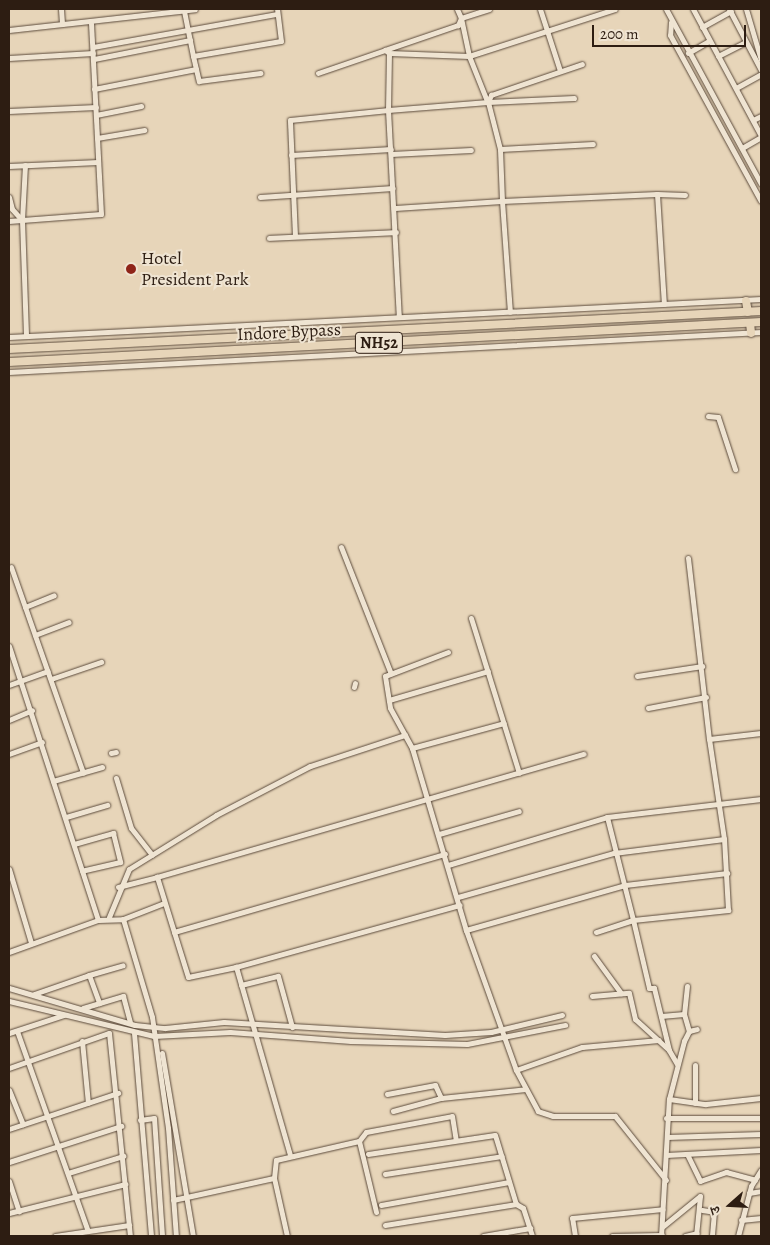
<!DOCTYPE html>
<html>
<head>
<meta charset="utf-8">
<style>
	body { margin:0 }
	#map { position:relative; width:770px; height:1245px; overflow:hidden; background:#e7d5b9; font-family:Alegreya,"Noto Serif Devanagari",serif }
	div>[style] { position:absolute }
	.roads { filter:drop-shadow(0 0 1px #5c4b3c) drop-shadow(0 0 1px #5c4b3c) }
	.minor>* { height:5px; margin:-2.5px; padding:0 2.5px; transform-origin:2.5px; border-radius:2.5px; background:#efe4d2 }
	.highway>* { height:8px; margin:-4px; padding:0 4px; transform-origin:4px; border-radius:4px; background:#e7d5b9 }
	.dots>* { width:14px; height:14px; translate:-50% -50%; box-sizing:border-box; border:2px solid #efe4d2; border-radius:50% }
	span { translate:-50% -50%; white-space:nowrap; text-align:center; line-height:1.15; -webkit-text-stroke:4px #efe4d2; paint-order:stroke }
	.shield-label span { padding:1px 4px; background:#efe4d2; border:1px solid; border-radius:4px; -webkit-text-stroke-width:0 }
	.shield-label { font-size:16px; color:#2d1d12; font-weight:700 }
	.poi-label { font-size:18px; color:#2d1d12 }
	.left { translate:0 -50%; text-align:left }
	.street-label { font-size:18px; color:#2d1d12 }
	.frame { position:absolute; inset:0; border:10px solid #2d1d12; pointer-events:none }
	.north { position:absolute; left:705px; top:1180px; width:50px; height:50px; -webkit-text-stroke:4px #efe4d2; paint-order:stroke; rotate:251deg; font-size:14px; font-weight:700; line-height:20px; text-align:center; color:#2d1d12 }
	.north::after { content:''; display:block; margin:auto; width:18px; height:22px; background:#2d1d12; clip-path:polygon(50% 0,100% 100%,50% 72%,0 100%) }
	.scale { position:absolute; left:592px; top:25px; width:154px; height:22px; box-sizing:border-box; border:2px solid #2d1d12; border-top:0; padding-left:6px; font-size:15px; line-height:18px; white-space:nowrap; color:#2d1d12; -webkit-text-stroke:4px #efe4d2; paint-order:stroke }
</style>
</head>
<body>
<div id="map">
	<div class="roads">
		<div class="minor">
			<i style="left:61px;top:9px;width:15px;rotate:86deg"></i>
			<i style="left:457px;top:9px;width:10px;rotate:66deg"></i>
			<i style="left:461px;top:18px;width:8px;rotate:113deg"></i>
			<i style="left:458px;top:25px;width:77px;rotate:161.1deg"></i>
			<i style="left:385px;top:50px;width:5px;rotate:37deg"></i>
			<i style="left:389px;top:53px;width:57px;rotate:91deg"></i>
			<i style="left:388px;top:110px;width:100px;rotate:-4.6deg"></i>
			<i style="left:488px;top:102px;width:8px;rotate:-67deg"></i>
			<i style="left:491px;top:95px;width:96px;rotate:-18.8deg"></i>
			<i style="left:489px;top:9px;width:29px;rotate:162deg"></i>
			<i style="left:461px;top:18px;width:39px;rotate:78deg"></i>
			<i style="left:469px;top:56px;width:153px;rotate:-17.8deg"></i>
			<i style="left:540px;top:9px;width:65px;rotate:72.1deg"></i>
			<i style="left:666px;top:9px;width:199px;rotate:61.5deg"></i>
			<i style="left:693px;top:9px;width:144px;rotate:61.8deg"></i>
			<i style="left:729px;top:9px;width:69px;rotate:62.3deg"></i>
			<i style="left:746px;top:9px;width:53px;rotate:73.6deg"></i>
			<i style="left:184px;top:11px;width:46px;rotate:78.7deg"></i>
			<i style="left:193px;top:56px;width:89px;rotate:-9.7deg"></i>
			<i style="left:281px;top:41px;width:32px;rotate:-97deg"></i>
			<i style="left:671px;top:22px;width:13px;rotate:94deg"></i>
			<i style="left:670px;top:35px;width:189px;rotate:61.3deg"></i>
			<i style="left:702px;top:27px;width:33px;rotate:-29deg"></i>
			<i style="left:9px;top:30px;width:187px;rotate:-6.4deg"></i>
			<i style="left:93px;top:47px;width:187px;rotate:-10.2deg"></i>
			<i style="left:389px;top:53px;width:80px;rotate:2.1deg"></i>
			<i style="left:469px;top:56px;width:48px;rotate:68.2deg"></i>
			<i style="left:688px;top:53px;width:24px;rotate:-30deg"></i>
			<i style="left:193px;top:56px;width:26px;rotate:77deg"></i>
			<i style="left:199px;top:81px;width:62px;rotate:-7.5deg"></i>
			<i style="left:718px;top:56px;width:31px;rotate:-27deg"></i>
			<i style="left:9px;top:58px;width:84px;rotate:-3.4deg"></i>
			<i style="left:94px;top:59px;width:98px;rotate:-11.2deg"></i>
			<i style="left:318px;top:73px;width:71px;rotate:-18.9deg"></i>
			<i style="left:736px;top:88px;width:29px;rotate:-29deg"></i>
			<i style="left:94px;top:89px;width:104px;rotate:-11.1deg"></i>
			<i style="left:574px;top:98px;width:86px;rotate:177.3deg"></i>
			<i style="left:488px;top:102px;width:49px;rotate:75.7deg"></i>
			<i style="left:500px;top:149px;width:93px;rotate:-3.1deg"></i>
			<i style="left:9px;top:111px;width:87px;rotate:-2.6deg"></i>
			<i style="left:96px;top:115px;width:46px;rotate:-11.3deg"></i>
			<i style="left:753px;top:120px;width:9px;rotate:-27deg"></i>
			<i style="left:97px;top:138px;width:48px;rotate:-9.7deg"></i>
			<i style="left:742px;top:148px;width:22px;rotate:-30deg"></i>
			<i style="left:500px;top:149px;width:52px;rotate:87.8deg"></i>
			<i style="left:502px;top:201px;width:155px;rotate:-2.6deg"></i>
			<i style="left:657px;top:194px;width:110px;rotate:86.4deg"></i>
			<i style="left:391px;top:154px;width:80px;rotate:-2.9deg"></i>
			<i style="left:291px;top:155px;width:100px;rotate:-3.4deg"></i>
			<i style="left:9px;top:166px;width:89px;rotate:-2.6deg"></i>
			<i style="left:657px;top:194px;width:28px;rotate:2deg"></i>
			<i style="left:9px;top:197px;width:12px;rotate:76deg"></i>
			<i style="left:260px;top:197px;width:133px;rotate:-3.9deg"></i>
			<i style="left:395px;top:208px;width:107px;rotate:-3.7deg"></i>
			<i style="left:502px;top:201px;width:111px;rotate:85.9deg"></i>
			<i style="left:12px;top:209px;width:15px;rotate:48deg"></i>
			<i style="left:22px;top:220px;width:116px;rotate:88deg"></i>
			<i style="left:22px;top:220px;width:79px;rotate:-4.3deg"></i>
			<i style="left:101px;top:214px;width:191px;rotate:-93deg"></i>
			<i style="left:9px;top:221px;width:13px;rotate:-4deg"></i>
			<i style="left:22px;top:220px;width:55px;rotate:-86.9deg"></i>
			<i style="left:295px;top:236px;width:116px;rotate:-92.5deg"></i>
			<i style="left:290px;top:120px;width:99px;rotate:-5.8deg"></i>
			<i style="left:388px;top:110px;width:207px;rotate:87deg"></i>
			<i style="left:269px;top:238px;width:127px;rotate:-2.7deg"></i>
			<i style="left:9px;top:337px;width:753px;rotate:-2.89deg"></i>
			<i style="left:9px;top:372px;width:753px;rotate:-3.04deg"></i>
			<i style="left:708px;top:416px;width:10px;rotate:6deg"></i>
			<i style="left:718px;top:417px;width:55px;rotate:71.9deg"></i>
			<i style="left:341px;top:547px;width:136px;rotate:68.5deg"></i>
			<i style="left:688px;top:558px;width:182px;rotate:83.4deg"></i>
			<i style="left:11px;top:567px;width:218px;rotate:70.7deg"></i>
			<i style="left:25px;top:607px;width:31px;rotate:-22deg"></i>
			<i style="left:471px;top:618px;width:162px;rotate:72.8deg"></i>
			<i style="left:35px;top:635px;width:36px;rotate:-21deg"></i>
			<i style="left:9px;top:646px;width:288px;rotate:72deg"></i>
			<i style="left:98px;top:920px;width:95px;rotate:160.2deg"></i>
			<i style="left:448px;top:652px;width:67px;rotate:159.1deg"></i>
			<i style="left:385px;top:676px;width:32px;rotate:81deg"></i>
			<i style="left:390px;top:708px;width:46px;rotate:61.2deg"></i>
			<i style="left:412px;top:748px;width:190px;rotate:73.5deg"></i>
			<i style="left:637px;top:676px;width:66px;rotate:-8.7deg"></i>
			<i style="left:51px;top:679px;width:53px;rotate:-18.8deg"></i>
			<i style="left:9px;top:685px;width:41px;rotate:-19.7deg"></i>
			<i style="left:354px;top:687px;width:4px;rotate:-76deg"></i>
			<i style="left:389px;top:700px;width:103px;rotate:-16.3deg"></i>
			<i style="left:648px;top:708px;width:59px;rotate:-10.7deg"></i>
			<i style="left:9px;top:720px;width:25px;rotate:-23deg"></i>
			<i style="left:412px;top:748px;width:95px;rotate:-15.2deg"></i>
			<i style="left:111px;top:753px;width:5px;rotate:-11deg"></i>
			<i style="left:9px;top:754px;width:35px;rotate:-20deg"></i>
			<i style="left:116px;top:778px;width:52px;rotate:73.3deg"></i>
			<i style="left:131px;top:828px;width:34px;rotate:52deg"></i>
			<i style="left:53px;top:781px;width:51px;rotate:-15.9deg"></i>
			<i style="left:66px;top:817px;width:43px;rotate:-16.3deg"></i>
			<i style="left:607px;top:817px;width:155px;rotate:-6.7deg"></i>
			<i style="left:439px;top:834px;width:83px;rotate:-16deg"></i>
			<i style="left:74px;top:844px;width:41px;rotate:-15.8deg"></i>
			<i style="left:113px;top:833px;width:30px;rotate:76deg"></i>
			<i style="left:120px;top:862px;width:39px;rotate:167deg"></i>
			<i style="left:448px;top:865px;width:166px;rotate:-16.8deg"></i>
			<i style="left:607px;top:817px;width:106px;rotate:75.8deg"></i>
			<i style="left:633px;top:920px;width:39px;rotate:162deg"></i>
			<i style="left:9px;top:869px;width:77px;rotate:73.4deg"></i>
			<i style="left:118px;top:887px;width:40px;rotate:-14.4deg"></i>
			<i style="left:458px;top:897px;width:162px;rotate:-15.8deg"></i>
			<i style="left:614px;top:853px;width:111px;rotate:-7.3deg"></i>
			<i style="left:724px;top:839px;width:101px;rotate:-98.5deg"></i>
			<i style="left:709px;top:739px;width:52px;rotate:-6.6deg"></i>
			<i style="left:109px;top:917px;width:52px;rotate:-67.4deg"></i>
			<i style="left:129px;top:869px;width:102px;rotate:-31.8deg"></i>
			<i style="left:216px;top:815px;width:106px;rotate:-27.5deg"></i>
			<i style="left:310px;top:766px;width:100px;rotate:-18.1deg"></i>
			<i style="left:123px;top:919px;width:102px;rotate:73.5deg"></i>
			<i style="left:152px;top:1017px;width:112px;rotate:81.8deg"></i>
			<i style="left:168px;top:1128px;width:108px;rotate:85.8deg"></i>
			<i style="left:98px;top:920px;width:25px;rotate:-2deg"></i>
			<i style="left:123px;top:919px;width:44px;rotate:-21.3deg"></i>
			<i style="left:174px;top:932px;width:58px;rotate:-107.2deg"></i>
			<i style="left:157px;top:877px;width:444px;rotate:-16.1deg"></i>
			<i style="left:594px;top:956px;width:46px;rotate:53.9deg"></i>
			<i style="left:236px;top:967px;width:49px;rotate:168.2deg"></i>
			<i style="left:188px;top:977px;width:47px;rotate:-107.3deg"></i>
			<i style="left:174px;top:932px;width:282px;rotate:-16.1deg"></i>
			<i style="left:89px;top:975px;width:35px;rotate:-16deg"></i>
			<i style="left:241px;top:985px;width:38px;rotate:-14deg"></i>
			<i style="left:278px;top:976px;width:53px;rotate:74.6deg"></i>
			<i style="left:687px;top:986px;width:28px;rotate:96deg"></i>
			<i style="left:684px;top:1014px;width:18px;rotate:74deg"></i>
			<i style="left:9px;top:988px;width:131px;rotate:16.4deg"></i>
			<i style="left:135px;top:1025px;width:30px;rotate:6deg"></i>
			<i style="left:165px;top:1028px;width:59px;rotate:-5.8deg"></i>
			<i style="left:224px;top:1022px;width:221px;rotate:3.4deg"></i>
			<i style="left:445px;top:1035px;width:46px;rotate:-3.7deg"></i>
			<i style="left:491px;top:1032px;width:73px;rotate:-13.5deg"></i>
			<i style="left:34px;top:994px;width:58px;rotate:-19.1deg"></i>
			<i style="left:89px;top:975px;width:30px;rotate:70deg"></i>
			<i style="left:592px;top:996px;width:37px;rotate:-5deg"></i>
			<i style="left:629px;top:993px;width:27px;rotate:77deg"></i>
			<i style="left:635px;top:1019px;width:46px;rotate:42.4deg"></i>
			<i style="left:9px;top:1001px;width:149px;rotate:13.6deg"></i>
			<i style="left:154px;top:1036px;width:76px;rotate:-3deg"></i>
			<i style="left:230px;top:1032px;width:121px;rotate:4.3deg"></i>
			<i style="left:351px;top:1041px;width:116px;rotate:1.5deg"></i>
			<i style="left:467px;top:1044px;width:100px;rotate:-11deg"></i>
			<i style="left:83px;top:1008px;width:42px;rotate:-16.7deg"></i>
			<i style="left:123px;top:996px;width:28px;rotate:75deg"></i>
			<i style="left:661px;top:1016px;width:23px;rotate:-5deg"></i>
			<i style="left:17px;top:1031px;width:212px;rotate:70.5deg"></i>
			<i style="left:9px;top:1033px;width:58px;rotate:-18.1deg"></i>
			<i style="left:134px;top:1033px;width:204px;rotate:85.2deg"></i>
			<i style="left:82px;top:1041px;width:62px;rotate:84.5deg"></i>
			<i style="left:162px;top:1053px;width:186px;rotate:80.4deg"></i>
			<i style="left:677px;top:1064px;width:16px;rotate:-120deg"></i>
			<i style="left:669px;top:1050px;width:64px;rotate:-103.6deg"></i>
			<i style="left:654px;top:988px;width:5px;rotate:180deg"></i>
			<i style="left:649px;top:988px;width:70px;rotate:-103.2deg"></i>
			<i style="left:633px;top:920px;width:96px;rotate:-6deg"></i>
			<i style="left:728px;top:910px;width:71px;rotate:-93.2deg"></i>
			<i style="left:9px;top:1068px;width:106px;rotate:-19.3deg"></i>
			<i style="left:109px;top:1033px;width:204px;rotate:84.1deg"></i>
			<i style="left:516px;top:1070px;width:70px;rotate:-19.2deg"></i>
			<i style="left:582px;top:1047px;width:77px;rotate:-5.2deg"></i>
			<i style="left:9px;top:1090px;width:37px;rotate:68deg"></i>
			<i style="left:387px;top:1094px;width:49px;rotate:-10.6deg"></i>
			<i style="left:435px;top:1085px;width:14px;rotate:65deg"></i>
			<i style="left:669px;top:1099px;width:37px;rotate:8deg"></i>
			<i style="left:706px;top:1104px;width:55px;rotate:-6.2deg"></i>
			<i style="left:695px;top:1103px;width:38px;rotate:-90deg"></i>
			<i style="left:393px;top:1111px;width:50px;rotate:-15.2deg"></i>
			<i style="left:441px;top:1098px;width:85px;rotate:-6deg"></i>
			<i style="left:666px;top:1118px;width:95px"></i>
			<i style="left:140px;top:1120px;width:14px;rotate:-8deg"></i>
			<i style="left:154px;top:1118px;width:118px;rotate:86.1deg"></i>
			<i style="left:9px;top:1129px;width:115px;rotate:-18.3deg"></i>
			<i style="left:667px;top:1137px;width:94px;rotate:-1.8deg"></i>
			<i style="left:359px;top:1141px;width:73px;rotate:76.5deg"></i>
			<i style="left:368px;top:1154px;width:128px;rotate:-8.5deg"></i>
			<i style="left:495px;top:1135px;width:72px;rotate:73.1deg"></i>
			<i style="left:516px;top:1204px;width:8px;rotate:30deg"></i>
			<i style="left:523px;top:1208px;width:29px;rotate:72deg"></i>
			<i style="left:687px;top:1154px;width:30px;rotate:64deg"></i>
			<i style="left:700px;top:1181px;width:28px;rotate:-19deg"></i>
			<i style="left:726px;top:1172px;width:30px;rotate:15deg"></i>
			<i style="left:290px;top:1155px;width:196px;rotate:-106deg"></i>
			<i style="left:236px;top:967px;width:232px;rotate:-15.5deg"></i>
			<i style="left:666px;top:1155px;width:95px;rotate:-3deg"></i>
			<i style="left:9px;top:1162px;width:118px;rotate:-17.8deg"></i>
			<i style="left:68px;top:1173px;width:58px;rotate:-17.2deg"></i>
			<i style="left:385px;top:1174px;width:118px;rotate:-8.7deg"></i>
			<i style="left:666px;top:1180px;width:82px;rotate:-128.6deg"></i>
			<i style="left:615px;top:1116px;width:62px;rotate:180deg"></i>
			<i style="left:553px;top:1116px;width:16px;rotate:-162deg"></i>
			<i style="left:538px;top:1111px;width:47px;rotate:-118.2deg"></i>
			<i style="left:516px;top:1070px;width:149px;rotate:-109.7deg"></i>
			<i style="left:466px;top:930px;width:165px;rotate:-15.8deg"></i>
			<i style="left:625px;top:885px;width:103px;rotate:-6.7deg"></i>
			<i style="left:9px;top:1181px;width:32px;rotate:72deg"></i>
			<i style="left:749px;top:1193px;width:12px;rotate:-9deg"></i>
			<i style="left:173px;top:1200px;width:103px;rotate:-12.3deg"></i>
			<i style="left:381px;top:1205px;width:130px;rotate:-10.2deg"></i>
			<i style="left:702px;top:1210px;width:12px;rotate:9deg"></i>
			<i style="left:714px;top:1212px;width:24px;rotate:95deg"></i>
			<i style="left:9px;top:1213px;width:120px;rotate:-14deg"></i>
			<i style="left:741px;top:1220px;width:20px;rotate:-6deg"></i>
			<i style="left:385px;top:1225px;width:133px;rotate:-9.1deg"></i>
			<i style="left:662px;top:1227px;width:49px;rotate:-39.2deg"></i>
			<i style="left:700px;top:1196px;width:40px;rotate:95.7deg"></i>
			<i style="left:55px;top:1236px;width:75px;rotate:-8.5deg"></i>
			<i style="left:287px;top:1236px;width:59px;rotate:-102.6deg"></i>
			<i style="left:274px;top:1178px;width:18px;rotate:-84deg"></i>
			<i style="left:276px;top:1160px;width:85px;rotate:-12.9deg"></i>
			<i style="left:359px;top:1141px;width:11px;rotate:-52deg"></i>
			<i style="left:366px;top:1132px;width:87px;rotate:-10.5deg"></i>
			<i style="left:452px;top:1116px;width:24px;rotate:81deg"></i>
			<i style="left:483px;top:1236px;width:48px;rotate:-9.7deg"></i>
			<i style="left:575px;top:1236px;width:18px;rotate:-99deg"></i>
			<i style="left:572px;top:1218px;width:91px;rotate:-5.6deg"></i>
			<i style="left:612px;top:1236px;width:50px;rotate:-1.1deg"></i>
			<i style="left:661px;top:1236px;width:137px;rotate:-86.7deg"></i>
			<i style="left:669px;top:1099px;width:60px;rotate:-75.5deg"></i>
			<i style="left:684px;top:1041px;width:11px;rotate:-63deg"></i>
			<i style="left:689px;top:1031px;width:8px;rotate:-14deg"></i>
			<i style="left:685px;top:1236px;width:12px;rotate:-14deg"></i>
			<i style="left:738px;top:1236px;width:52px;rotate:-75.4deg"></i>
			<i style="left:751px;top:1186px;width:19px;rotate:-58deg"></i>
		</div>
		<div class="highway">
			<i style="left:746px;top:301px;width:11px;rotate:80deg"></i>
			<i style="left:750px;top:323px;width:10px;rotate:84deg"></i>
			<i style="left:9px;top:349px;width:753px;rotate:-2.89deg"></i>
			<i style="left:9px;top:362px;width:753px;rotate:-3.04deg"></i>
		</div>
	</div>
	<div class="dots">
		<i style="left:131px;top:269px;background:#8f2418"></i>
	</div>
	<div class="shield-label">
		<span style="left:379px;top:343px">NH52</span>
	</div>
	<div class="poi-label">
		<span class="left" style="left:141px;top:269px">Hotel<br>President Park</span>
	</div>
	<div class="street-label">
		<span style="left:289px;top:332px;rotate:-3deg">Indore Bypass</span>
	</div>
	<div class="frame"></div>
	<div class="north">उ</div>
	<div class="scale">200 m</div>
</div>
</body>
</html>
